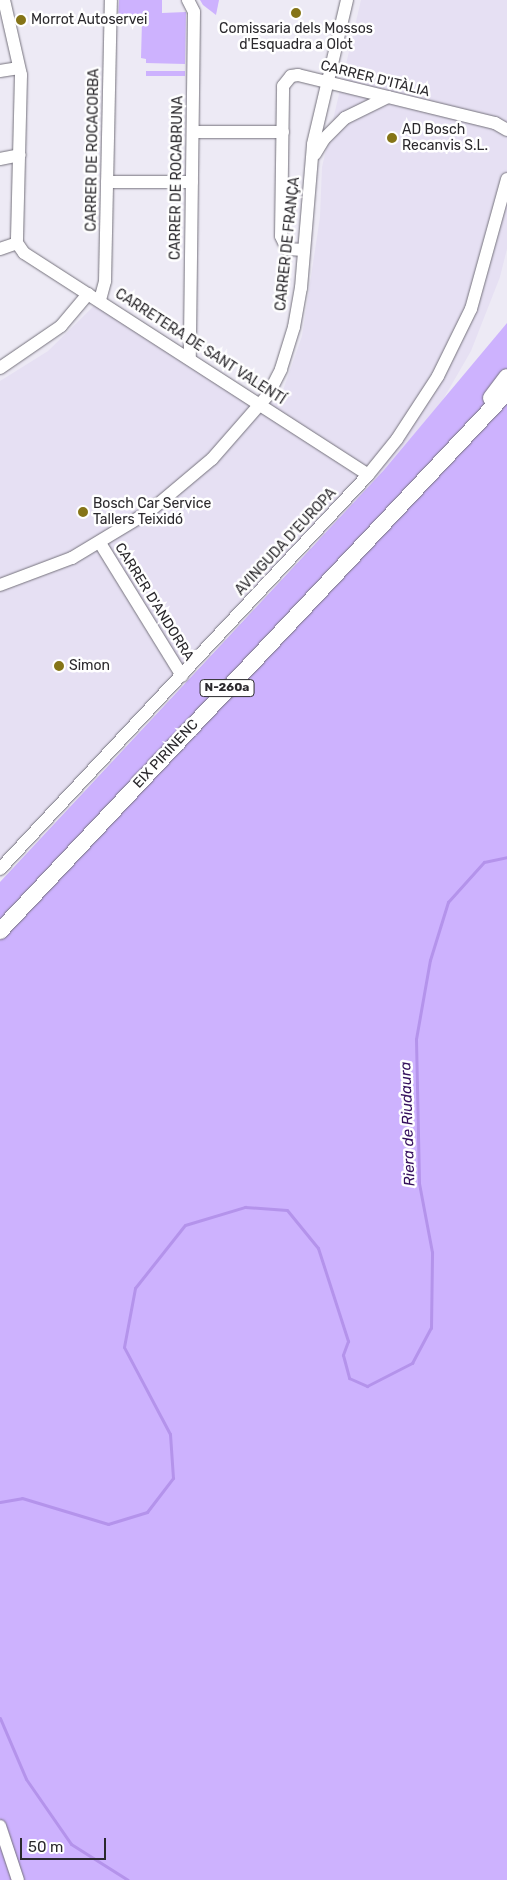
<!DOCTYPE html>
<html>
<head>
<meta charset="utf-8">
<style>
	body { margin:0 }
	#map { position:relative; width:507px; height:1880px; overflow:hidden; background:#edeaf5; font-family:Rubik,sans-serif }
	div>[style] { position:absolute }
	.built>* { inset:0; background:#e6e0f3 }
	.green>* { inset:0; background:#cdb2fe; transform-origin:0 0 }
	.stream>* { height:3px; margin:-1.5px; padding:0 1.5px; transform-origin:1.5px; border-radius:1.5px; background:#b493eb }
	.roads { filter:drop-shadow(0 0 1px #75727c) drop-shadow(0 0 1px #75727c) }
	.minor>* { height:12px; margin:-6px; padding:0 6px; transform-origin:6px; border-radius:6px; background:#fff }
	.major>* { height:16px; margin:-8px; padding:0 8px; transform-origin:8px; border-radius:8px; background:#fff }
	.dots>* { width:14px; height:14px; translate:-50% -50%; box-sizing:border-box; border:2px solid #fff; border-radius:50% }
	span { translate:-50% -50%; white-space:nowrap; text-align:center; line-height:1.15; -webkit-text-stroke:5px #fff; paint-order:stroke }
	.shield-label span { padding:1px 4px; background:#fff; border:1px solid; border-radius:4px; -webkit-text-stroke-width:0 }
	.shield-label { font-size:12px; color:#2b292d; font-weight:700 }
	.poi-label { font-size:14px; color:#2b292d }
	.left { translate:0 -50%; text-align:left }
	.street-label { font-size:14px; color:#2b292d }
	.water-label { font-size:15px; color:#35105d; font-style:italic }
	.scale { position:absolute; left:20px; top:1838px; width:86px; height:22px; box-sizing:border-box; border:2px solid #2b292d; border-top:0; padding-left:6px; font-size:15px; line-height:18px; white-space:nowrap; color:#2b292d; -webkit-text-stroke:4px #fff; paint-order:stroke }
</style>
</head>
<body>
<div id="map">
	<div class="built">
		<i style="clip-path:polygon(361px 0,507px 0,507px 249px,500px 277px,471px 351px,441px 403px,327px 545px,318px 538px,0 877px,0 381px,48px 351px,100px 300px,266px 405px,282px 393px,302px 336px,320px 217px,322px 167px)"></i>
	</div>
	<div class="green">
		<i style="clip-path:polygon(119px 0,162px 0,162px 13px,186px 12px,185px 64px,146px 63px,146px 59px,141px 58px,142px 21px,118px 21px)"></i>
		<i style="clip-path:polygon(200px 0,219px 0,216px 15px,203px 5px)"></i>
		<i style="left:146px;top:71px;width:39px;height:5px"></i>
		<i style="clip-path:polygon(507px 323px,507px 1880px,0 1880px,0 882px,384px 470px)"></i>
	</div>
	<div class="stream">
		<i style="left:0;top:1502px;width:22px;rotate:-10deg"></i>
		<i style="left:22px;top:1498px;width:90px;rotate:16.8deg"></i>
		<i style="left:108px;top:1524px;width:41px;rotate:-17.1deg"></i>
		<i style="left:147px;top:1512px;width:43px;rotate:-52.6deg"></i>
		<i style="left:173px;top:1478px;width:44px;rotate:-93.9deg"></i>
		<i style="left:170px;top:1434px;width:98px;rotate:-117.9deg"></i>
		<i style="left:124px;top:1347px;width:60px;rotate:-79.4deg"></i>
		<i style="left:135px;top:1288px;width:80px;rotate:-51.6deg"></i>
		<i style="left:185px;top:1225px;width:63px;rotate:-16.7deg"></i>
		<i style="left:245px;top:1207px;width:42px;rotate:4.1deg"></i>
		<i style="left:287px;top:1210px;width:49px;rotate:50.8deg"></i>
		<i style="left:318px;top:1248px;width:98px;rotate:72.1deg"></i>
		<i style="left:348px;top:1341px;width:15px;rotate:110deg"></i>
		<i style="left:343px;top:1355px;width:24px;rotate:75deg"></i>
		<i style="left:349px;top:1378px;width:20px;rotate:24deg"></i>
		<i style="left:367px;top:1386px;width:51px;rotate:-27.1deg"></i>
		<i style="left:412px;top:1363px;width:40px;rotate:-62deg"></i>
		<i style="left:431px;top:1328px;width:76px;rotate:-89.2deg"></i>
		<i style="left:432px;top:1252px;width:70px;rotate:-100.7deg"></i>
		<i style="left:419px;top:1183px;width:144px;rotate:-91.2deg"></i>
		<i style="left:416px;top:1039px;width:80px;rotate:-80deg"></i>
		<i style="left:430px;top:960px;width:61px;rotate:-72.8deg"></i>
		<i style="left:448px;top:902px;width:54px;rotate:-48deg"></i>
		<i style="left:484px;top:862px;width:24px;rotate:-12deg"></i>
		<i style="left:0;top:1718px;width:66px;rotate:66.9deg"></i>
		<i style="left:26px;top:1779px;width:79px;rotate:55.3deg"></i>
		<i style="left:71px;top:1844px;width:67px;rotate:32.3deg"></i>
	</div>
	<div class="roads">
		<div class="minor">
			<i style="left:4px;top:0;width:77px;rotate:77.2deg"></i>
			<i style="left:21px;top:75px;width:168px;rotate:91.4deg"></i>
			<i style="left:188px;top:0;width:13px;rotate:63deg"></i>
			<i style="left:194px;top:12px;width:347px;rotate:90.7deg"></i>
			<i style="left:0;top:71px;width:19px;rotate:-9deg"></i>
			<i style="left:193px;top:132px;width:90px"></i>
			<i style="left:315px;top:154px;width:17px;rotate:-59deg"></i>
			<i style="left:324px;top:139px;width:30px;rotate:-45deg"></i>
			<i style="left:345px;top:118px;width:48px;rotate:-26deg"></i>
			<i style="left:0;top:159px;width:20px;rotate:-11deg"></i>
			<i style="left:107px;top:182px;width:85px"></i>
			<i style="left:17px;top:243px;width:12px;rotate:55deg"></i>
			<i style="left:24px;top:253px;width:409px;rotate:32.8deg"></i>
			<i style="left:0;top:249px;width:18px;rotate:-19deg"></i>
			<i style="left:304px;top:250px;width:17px;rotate:-177deg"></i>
			<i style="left:287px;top:249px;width:14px;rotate:-115deg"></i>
			<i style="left:281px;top:236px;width:150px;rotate:-89.2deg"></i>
			<i style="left:283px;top:86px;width:13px;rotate:-51deg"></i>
			<i style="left:291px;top:76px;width:7px;rotate:-8deg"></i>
			<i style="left:298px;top:75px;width:203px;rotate:13.7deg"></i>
			<i style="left:495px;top:123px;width:14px;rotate:30deg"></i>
			<i style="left:100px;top:300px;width:20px;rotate:-75deg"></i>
			<i style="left:105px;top:281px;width:281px;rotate:-88.8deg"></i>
			<i style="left:0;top:368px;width:74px;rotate:-34.5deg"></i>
			<i style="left:61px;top:326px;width:42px;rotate:-49.8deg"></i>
			<i style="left:100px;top:543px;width:156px;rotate:58.3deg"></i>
			<i style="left:0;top:585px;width:77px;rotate:-20.6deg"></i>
			<i style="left:72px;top:558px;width:91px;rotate:-31.1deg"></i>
			<i style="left:150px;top:511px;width:81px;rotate:-40deg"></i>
			<i style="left:212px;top:459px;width:85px;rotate:-48.8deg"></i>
			<i style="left:268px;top:395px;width:29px;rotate:-63deg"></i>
			<i style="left:281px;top:369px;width:44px;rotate:-72.8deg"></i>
			<i style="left:294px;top:327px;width:40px;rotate:-80deg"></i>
			<i style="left:301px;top:288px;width:144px;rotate:-85.2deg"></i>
			<i style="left:313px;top:144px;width:148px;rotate:-76.7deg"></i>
			<i style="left:0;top:869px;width:539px;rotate:-46.95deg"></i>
			<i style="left:368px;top:475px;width:46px;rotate:-51.1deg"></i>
			<i style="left:397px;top:439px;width:75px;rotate:-56.9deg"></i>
			<i style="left:438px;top:376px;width:75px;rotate:-63.8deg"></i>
			<i style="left:471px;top:309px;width:135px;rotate:-74.5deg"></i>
			<i style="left:0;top:1826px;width:57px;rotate:71.6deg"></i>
		</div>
		<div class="major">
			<i style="left:491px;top:398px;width:26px;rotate:-53deg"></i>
			<i style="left:0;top:931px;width:740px;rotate:-46.75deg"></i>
		</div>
	</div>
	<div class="dots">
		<i style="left:296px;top:13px;background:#857417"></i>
		<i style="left:21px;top:20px;background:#857417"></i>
		<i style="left:392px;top:138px;background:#857417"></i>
		<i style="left:83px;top:512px;background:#857417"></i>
		<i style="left:59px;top:666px;background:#857417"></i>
	</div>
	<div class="shield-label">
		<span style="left:227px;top:688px">N-260a</span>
	</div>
	<div class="poi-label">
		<span class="left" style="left:31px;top:20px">Morrot Autoservei</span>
		<span style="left:296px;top:37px">Comissaria dels Mossos<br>d'Esquadra a Olot</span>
		<span class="left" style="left:402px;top:138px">AD Bosch<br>Recanvis S.L.</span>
		<span class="left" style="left:93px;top:512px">Bosch Car Service<br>Tallers Teixidó</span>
		<span class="left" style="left:69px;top:666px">Simon</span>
	</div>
	<div class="street-label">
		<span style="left:375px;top:79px;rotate:14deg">CARRER D'ITÀLIA</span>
		<span style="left:93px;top:150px;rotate:-89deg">CARRER DE ROCACORBA</span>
		<span style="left:177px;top:178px;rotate:-89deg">CARRER DE ROCABRUNA</span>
		<span style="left:288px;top:244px;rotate:-84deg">CARRER DE FRANÇA</span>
		<span style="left:200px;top:347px;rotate:33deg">CARRETERA DE SANT VALENTÍ</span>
		<span style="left:286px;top:542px;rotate:-47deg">AVINGUDA D'EUROPA</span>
		<span style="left:154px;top:602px;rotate:58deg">CARRER D'ANDORRA</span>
		<span style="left:166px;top:754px;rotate:-47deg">EIX PIRINENC</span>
	</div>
	<div class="water-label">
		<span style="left:408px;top:1124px;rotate:-92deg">Riera de Riudaura</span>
	</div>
	<div class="scale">50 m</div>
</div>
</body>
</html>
